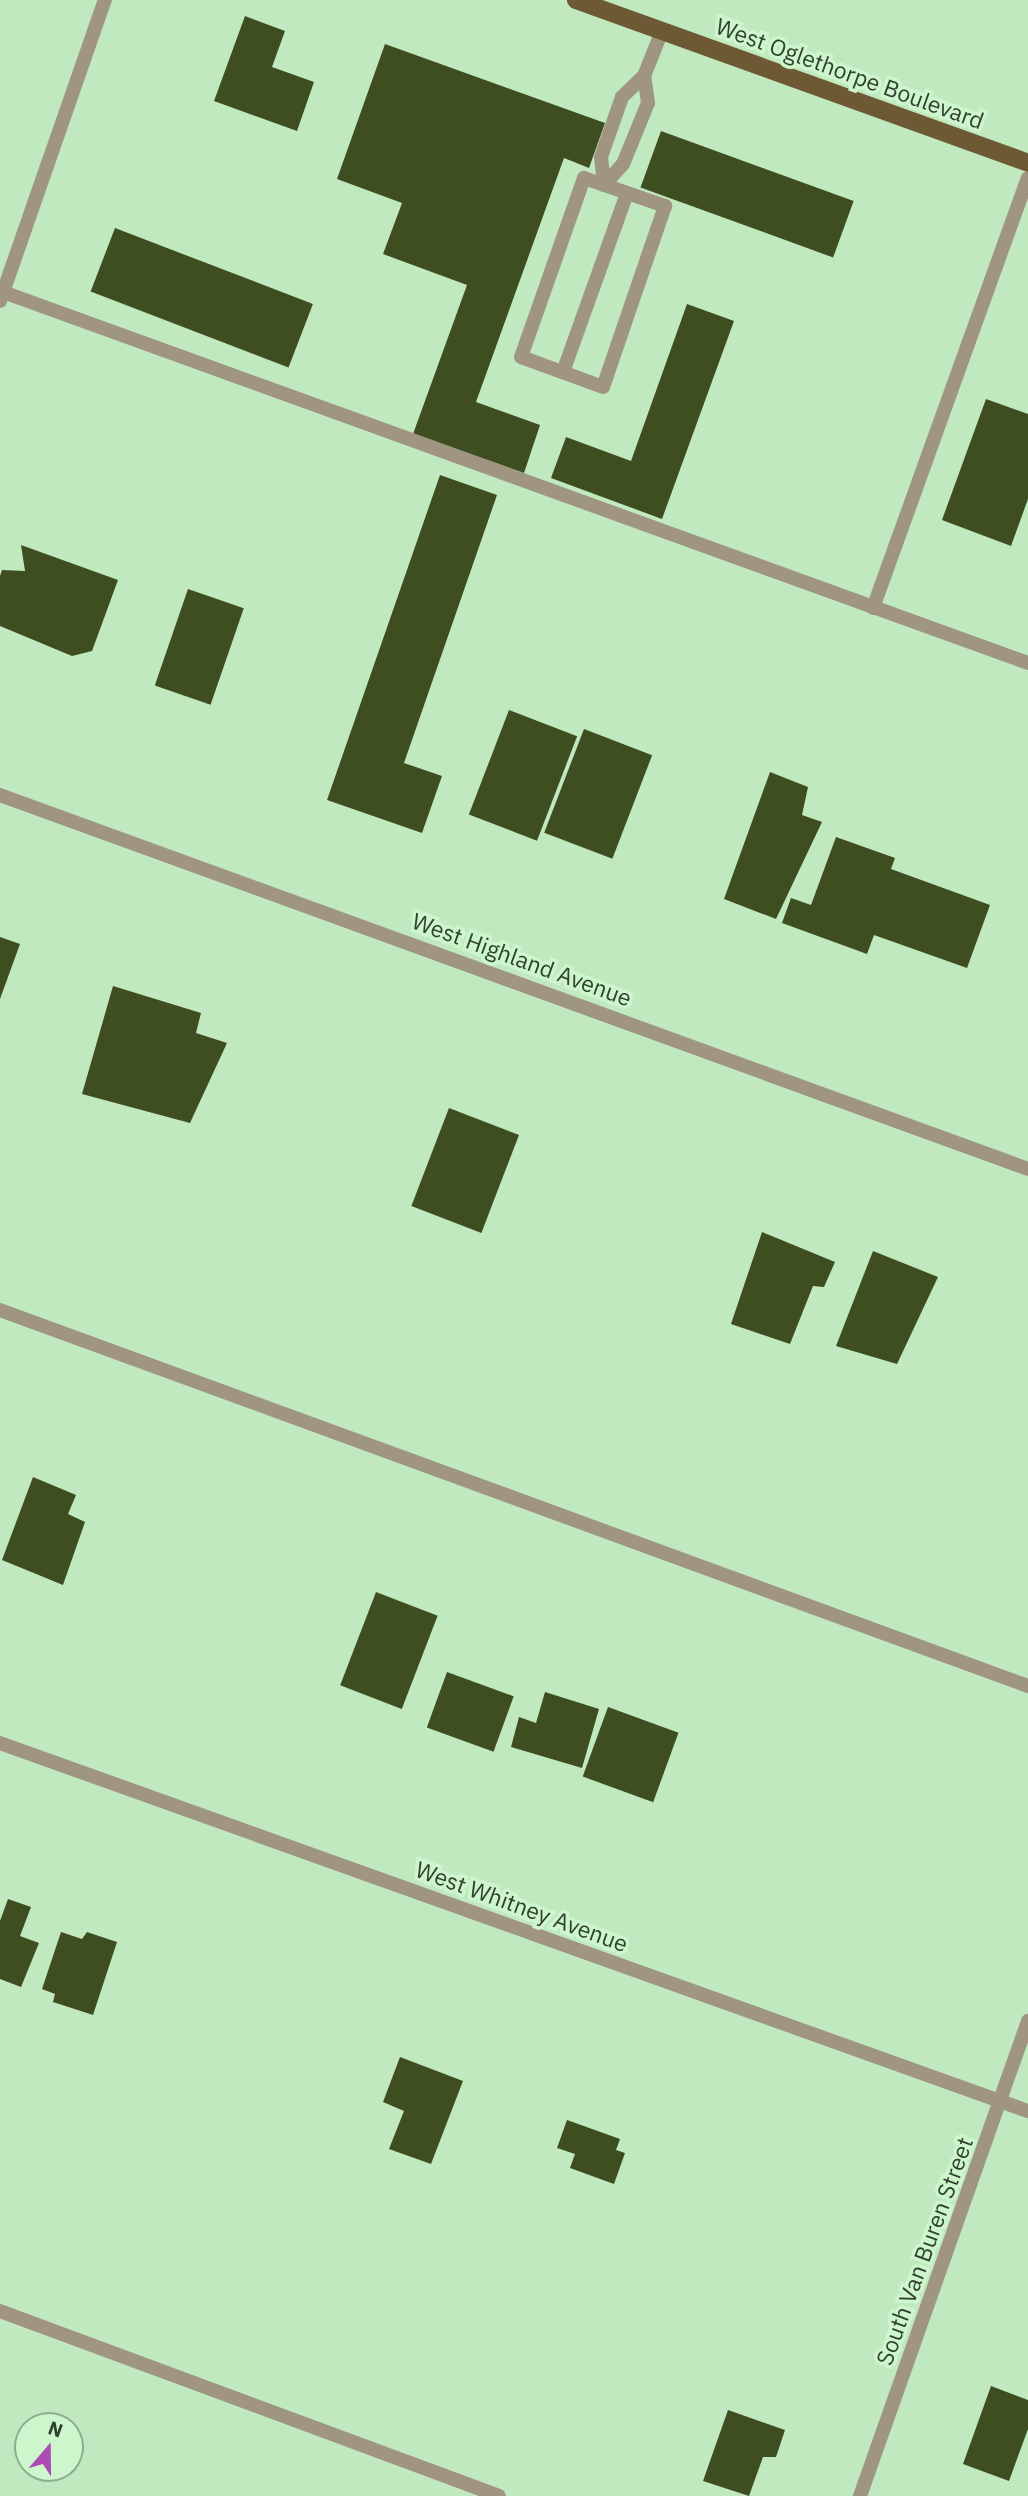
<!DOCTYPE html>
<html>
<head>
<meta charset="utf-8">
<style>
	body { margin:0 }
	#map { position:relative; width:1028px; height:2496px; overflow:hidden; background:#c0e9bf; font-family:"IBM Plex Sans",sans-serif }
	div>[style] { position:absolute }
	.building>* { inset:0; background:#3f4e20; transform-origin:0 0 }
	.service>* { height:14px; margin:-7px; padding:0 7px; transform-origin:7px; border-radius:7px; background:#a09581 }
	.minor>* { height:14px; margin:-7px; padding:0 7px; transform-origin:7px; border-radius:7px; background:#a09581 }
	.tertiary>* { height:14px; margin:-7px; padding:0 7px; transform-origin:7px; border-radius:7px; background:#a09581 }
	.primary>* { height:18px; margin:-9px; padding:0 9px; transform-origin:9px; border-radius:9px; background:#6d5a34 }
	span { translate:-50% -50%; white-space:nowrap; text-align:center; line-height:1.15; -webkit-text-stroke:7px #cdf6cc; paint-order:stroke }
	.street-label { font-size:23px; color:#314130 }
	.north { position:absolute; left:14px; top:2412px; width:70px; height:70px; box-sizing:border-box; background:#cdf6cc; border:2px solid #8fae8e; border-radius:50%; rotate:20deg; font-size:19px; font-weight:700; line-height:28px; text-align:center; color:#314130 }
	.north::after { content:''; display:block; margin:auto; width:24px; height:32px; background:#ac4cb5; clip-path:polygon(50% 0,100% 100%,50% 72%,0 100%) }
</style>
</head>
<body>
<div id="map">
	<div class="building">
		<i style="clip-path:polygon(245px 16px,285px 31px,272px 67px,314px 82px,297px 131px,214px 101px)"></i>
		<i style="clip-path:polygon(385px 44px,605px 123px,589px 168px,564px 158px,476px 402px,540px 425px,524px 473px,413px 434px,467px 285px,383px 254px,402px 203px,337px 179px)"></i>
		<i style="left:661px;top:131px;width:205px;height:60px;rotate:20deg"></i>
		<i style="left:115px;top:228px;width:212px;height:68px;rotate:21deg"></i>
		<i style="clip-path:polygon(687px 304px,734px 321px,662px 519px,551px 478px,566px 437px,631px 461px)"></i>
		<i style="clip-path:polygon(986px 399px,1028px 414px,1028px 499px,1011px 546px,942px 520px)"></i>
		<i style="clip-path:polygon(440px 475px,497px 495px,404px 763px,442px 776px,422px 833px,327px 800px)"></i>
		<i style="clip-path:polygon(21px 545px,118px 580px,92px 651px,72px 656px,0 626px,0 576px,2px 570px,25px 571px)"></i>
		<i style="left:188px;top:589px;width:59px;height:102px;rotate:19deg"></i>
		<i style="left:509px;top:710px;width:73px;height:112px;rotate:21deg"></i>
		<i style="left:584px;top:729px;width:73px;height:111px;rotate:21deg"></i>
		<i style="clip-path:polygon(770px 772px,808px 787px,802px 815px,822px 822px,776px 919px,724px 899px)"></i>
		<i style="clip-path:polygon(836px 837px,895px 858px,891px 869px,990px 905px,967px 968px,874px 935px,867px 954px,782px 923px,791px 898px,811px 905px)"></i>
		<i style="clip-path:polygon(0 937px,20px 944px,0 999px)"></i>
		<i style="clip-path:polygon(113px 986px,201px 1013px,196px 1033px,227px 1043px,190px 1123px,82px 1094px)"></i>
		<i style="left:449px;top:1108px;width:75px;height:105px;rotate:21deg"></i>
		<i style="clip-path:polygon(762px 1232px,835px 1262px,824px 1287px,813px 1286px,790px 1344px,731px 1324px)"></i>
		<i style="clip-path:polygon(873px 1251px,938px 1277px,897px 1364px,836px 1346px)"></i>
		<i style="clip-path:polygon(33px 1477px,76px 1495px,68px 1514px,85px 1522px,63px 1585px,2px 1560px)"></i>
		<i style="left:376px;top:1592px;width:66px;height:100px;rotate:21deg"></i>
		<i style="left:447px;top:1672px;width:71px;height:59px;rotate:20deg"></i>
		<i style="clip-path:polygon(545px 1692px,599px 1709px,582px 1768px,511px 1747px,519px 1717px,536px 1723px)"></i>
		<i style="left:608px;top:1707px;width:75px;height:74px;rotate:20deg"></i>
		<i style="clip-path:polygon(8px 1899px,31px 1907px,20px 1936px,39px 1943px,21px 1987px,0 1979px,0 1921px)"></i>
		<i style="clip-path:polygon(61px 1932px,82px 1939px,87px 1932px,117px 1942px,93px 2015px,53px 2002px,55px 1994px,42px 1989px)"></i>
		<i style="clip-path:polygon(400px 2057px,463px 2081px,431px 2164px,389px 2149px,404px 2111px,383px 2102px)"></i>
		<i style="clip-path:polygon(567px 2120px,620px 2139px,616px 2150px,625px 2153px,614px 2184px,570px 2168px,575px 2154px,557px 2148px)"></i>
		<i style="clip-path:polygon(991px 2386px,1028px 2400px,1028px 2429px,1009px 2481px,963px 2464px)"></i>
		<i style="clip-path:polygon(728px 2410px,785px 2430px,776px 2457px,763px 2457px,749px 2496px,703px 2481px)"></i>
	</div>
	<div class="service">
		<i style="left:584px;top:178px;width:86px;rotate:19.1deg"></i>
		<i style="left:665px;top:206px;width:191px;rotate:108.9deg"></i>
		<i style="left:603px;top:387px;width:87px;rotate:-159.9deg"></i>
		<i style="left:521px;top:357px;width:190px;rotate:-70.6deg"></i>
		<i style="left:604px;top:185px;width:28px;rotate:-96deg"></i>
		<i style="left:601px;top:157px;width:64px;rotate:-70.7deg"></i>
		<i style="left:622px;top:97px;width:30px;rotate:-44deg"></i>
		<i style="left:644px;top:76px;width:48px;rotate:-68.2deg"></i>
		<i style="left:604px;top:185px;width:28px;rotate:-48deg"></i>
		<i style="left:623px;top:164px;width:66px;rotate:-67.7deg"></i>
		<i style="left:648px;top:103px;width:27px;rotate:-98deg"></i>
		<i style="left:3px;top:292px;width:1090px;rotate:19.9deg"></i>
		<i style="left:563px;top:372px;width:190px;rotate:-70.3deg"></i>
		<i style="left:873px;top:608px;width:457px;rotate:-70.2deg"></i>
		<i style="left:0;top:1310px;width:1095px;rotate:20.09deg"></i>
		<i style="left:0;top:2311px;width:532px;rotate:20.34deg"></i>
	</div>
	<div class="minor">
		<i style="left:0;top:301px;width:319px;rotate:-70.8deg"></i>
		<i style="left:0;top:1743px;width:1092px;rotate:19.7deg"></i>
		<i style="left:860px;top:2496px;width:504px;rotate:-70.52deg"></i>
	</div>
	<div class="tertiary">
		<i style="left:0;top:795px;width:1094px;rotate:19.99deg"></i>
	</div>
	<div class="primary">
		<i style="left:576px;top:0;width:480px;rotate:19.8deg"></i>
	</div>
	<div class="street-label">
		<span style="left:850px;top:73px;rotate:20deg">West Oglethorpe Boulevard</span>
		<span style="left:522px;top:959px;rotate:20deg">West Highland Avenue</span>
		<span style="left:522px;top:1906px;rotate:20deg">West Whitney Avenue</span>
		<span style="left:924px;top:2251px;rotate:-70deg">South Van Buren Street</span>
	</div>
	<div class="north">N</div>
</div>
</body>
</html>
